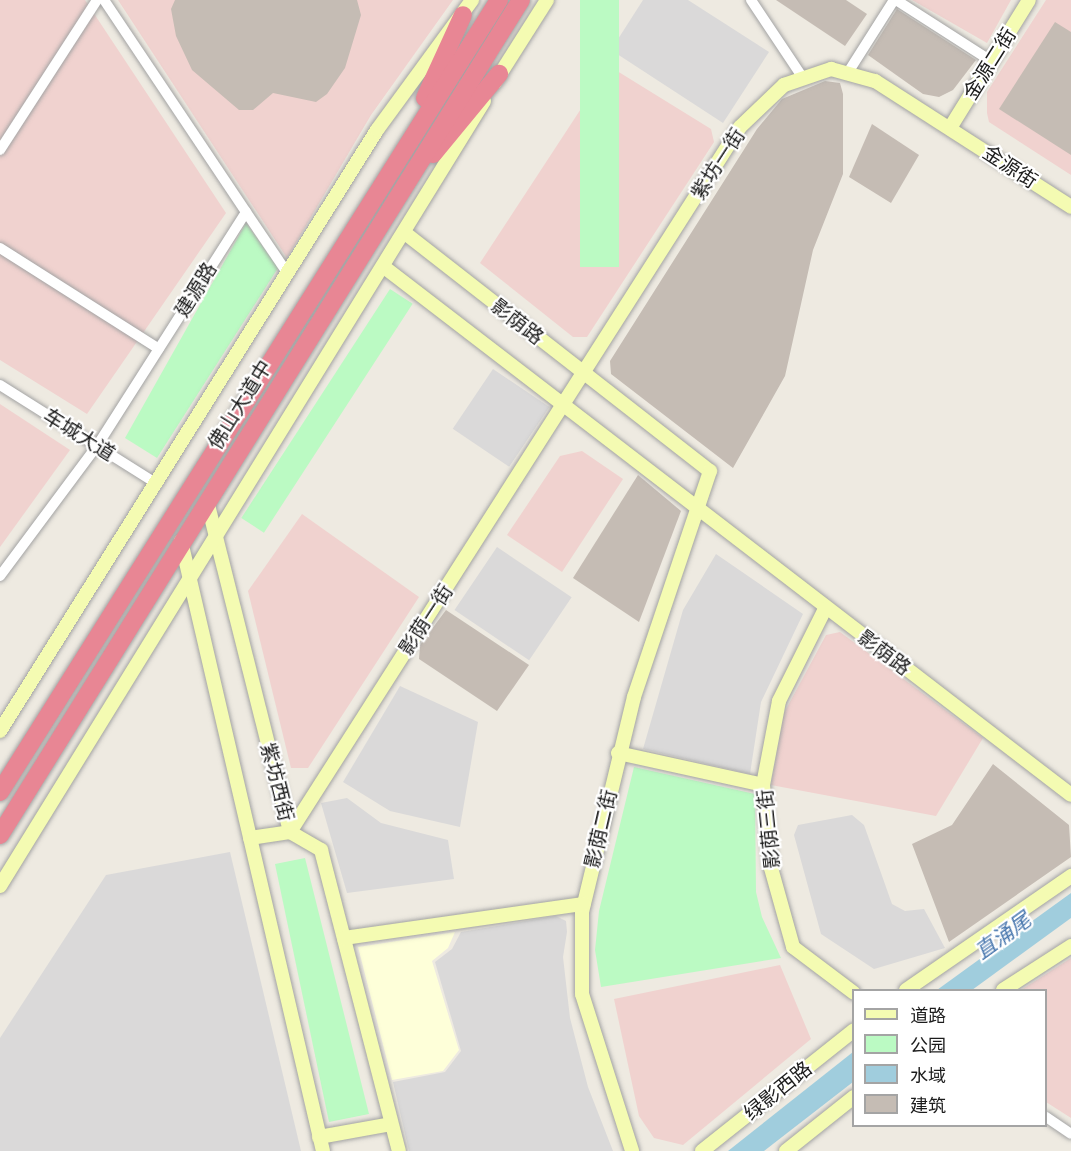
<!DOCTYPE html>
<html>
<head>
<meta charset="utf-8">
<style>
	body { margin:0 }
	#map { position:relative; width:1071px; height:1151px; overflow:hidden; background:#eeeae1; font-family:Helvetica,"Noto Sans SC",sans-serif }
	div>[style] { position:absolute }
	.residential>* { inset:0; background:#dad9d9; transform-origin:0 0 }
	.commercial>* { inset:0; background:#f0d2cf }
	.education>* { inset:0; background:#feffd9 }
	.park>* { inset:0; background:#bbfac3; transform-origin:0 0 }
	.water>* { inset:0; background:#a0cddd }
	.building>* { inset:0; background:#c5bcb4 }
	.roads { filter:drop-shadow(0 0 2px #a3a3a3) drop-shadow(0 0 2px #a3a3a3) }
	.street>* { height:10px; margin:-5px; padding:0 5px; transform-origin:5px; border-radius:5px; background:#fff }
	.secondary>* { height:14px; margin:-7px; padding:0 7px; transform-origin:7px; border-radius:7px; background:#f4fbb2 }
	.highway>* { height:18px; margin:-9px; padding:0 9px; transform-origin:9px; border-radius:9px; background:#e88694 }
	span { translate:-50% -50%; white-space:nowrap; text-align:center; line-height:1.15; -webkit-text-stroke:4.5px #fff; paint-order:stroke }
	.street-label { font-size:20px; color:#1c1c1c }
	.water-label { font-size:21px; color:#4776ad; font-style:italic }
	.legend { position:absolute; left:852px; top:989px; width:195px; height:138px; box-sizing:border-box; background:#fff; border:2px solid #a4a4a4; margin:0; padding:8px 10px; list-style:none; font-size:18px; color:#1c1c1c }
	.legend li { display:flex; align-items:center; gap:12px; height:30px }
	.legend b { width:30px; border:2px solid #a4a4a4 }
</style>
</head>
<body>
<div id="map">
	<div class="residential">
		<i style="clip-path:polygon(643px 0,688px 0,769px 52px,723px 123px,611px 50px)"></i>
		<i style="left:493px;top:369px;width:68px;height:72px;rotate:34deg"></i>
		<i style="left:497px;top:547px;width:90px;height:76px;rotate:34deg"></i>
		<i style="clip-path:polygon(716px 554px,803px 614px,761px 702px,750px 774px,643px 749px,683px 610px)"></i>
		<i style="clip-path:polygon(400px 686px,478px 722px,460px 827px,390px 811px,343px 782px)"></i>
		<i style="clip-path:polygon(347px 798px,381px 823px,448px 840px,454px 879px,347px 893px,321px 803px)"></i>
		<i style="clip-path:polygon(852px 815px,864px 825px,892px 904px,905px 911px,924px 909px,945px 948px,874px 969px,821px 934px,794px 835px,798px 825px)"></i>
		<i style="clip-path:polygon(230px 852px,301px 1151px,0 1151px,0 1038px,106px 875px)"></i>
		<i style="clip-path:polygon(556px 916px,566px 921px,567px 932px,563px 957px,570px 1018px,588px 1087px,613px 1151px,409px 1151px,393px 1082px,445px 1072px,461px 1051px,435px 962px,452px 949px,461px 932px)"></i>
	</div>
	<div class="commercial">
		<i style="clip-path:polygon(0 0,85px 0,226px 213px,87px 414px,0 360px)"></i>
		<i style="clip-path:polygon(118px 0,453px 0,371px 115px,287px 258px)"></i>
		<i style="clip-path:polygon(912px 0,1011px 0,987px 43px)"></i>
		<i style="clip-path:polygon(1046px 0,1071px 0,1071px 175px,989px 122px,987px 113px,987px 92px)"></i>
		<i style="clip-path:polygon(609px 66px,711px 129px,714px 142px,587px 337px,573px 337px,480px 263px)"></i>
		<i style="clip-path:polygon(0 404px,70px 450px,0 547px)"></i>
		<i style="clip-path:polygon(582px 451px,623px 479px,562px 572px,507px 535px,560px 456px)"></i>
		<i style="clip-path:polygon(302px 514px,419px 597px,308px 768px,291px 768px,248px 591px)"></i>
		<i style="clip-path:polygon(840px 632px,983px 738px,936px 816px,771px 785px,784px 713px,826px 635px)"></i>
		<i style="clip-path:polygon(1071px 958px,1071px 1118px,1046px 1102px,1046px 990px,1021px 990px)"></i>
		<i style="clip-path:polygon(780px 965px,811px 1039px,683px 1145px,654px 1138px,639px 1116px,614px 999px)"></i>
	</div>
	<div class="education">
		<i style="clip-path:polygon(455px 932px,448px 948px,432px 961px,459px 1050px,443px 1071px,392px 1080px,358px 947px)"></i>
	</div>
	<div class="park">
		<i style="left:580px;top:0;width:39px;height:267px"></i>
		<i style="clip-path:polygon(246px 223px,278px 268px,157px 458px,125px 438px)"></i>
		<i style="left:390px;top:289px;width:27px;height:273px;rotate:33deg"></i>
		<i style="clip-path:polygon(634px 767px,755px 794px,756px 892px,762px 917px,781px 958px,601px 987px,595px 950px,599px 911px)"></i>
		<i style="clip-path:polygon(305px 858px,369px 1114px,329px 1122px,275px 864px)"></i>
	</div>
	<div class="water">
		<i style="clip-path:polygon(1071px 893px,1071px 918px,972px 990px,937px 990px)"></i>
		<i style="clip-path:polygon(853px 1052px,853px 1082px,764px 1151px,728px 1151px)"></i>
	</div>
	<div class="building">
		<i style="clip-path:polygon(175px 0,357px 0,361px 15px,345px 68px,327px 94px,316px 102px,273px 93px,253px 110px,239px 110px,192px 70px,176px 36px,171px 9px)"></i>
		<i style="clip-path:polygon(776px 0,846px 0,867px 14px,845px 46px)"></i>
		<i style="clip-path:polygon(897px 9px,976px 60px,953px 90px,939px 97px,923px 94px,868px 55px)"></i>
		<i style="clip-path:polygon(1055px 22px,1071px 32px,1071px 155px,999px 109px)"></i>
		<i style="clip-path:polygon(825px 81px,840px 83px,843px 94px,843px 174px,813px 250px,785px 376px,733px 468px,611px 374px,610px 361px,757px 129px,782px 99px)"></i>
		<i style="clip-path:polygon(872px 124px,919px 155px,891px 203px,849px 177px)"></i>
		<i style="clip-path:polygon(638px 475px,681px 511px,639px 622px,573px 578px)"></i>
		<i style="clip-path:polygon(446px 610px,529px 665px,497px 711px,419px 659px,420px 645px)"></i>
		<i style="clip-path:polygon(993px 764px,1069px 825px,1071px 857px,949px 942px,912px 844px,952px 825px)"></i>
	</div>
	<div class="roads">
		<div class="street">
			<i style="left:751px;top:0;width:94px;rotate:56.3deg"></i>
			<i style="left:896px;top:0;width:113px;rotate:32.7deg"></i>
			<i style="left:847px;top:74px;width:88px;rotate:-57.6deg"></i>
			<i style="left:0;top:150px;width:179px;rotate:-57.1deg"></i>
			<i style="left:246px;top:212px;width:75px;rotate:55.9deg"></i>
			<i style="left:0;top:248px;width:188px;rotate:32.4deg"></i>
			<i style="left:0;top:385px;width:186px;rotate:32.2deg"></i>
			<i style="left:0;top:576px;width:162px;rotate:-53.3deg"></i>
			<i style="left:97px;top:446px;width:277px;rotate:-57.5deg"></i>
			<i style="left:246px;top:212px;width:255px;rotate:-123.8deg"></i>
			<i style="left:1046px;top:1117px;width:30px;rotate:34deg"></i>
		</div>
		<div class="secondary">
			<i style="left:495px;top:82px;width:97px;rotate:-57.6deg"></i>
			<i style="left:950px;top:128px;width:150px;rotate:-58.3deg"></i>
			<i style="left:405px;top:233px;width:387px;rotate:38deg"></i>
			<i style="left:710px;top:471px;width:238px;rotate:108.6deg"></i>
			<i style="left:634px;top:697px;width:221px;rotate:103.6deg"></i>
			<i style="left:582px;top:912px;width:82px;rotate:90deg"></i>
			<i style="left:582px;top:994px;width:165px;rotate:72.3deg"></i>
			<i style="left:384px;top:267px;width:866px;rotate:37.54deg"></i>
			<i style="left:207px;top:501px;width:341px;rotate:75.9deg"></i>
			<i style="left:290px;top:832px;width:36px;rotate:30deg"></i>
			<i style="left:321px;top:850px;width:311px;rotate:75.5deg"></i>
			<i style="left:181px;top:541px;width:626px;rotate:76.9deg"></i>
			<i style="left:825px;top:609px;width:103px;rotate:116.6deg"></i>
			<i style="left:779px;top:701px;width:86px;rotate:100.8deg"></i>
			<i style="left:763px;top:785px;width:83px;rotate:84.5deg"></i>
			<i style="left:771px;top:868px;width:82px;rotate:74.4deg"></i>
			<i style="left:793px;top:947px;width:76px;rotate:37deg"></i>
			<i style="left:0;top:731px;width:709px;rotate:-57.9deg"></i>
			<i style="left:377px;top:130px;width:161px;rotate:-53.8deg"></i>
			<i style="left:618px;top:753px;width:148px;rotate:12.4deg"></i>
			<i style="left:250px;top:838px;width:40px;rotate:-8.5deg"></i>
			<i style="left:290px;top:832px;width:836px;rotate:-57.45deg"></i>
			<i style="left:740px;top:127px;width:61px;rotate:-43.7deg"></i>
			<i style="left:784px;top:85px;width:50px;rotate:-18.8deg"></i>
			<i style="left:831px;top:69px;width:46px;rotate:15.3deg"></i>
			<i style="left:875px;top:81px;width:233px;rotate:32.7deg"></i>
			<i style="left:0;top:886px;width:922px;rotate:-58.34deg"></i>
			<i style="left:344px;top:938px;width:242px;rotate:-8.1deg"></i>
			<i style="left:906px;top:990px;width:201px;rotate:-34.6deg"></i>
			<i style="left:1003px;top:990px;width:81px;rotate:-32.9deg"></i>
			<i style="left:319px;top:1137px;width:73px;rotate:-10.2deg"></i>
			<i style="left:702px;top:1151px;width:194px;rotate:-38.5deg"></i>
			<i style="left:786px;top:1151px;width:87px;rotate:-38.5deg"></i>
		</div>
		<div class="highway">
			<i style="left:425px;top:98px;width:91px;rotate:-65.4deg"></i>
			<i style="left:433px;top:154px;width:104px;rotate:-50.5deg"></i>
			<i style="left:0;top:792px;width:936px;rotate:-57.79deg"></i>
			<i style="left:0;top:835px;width:984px;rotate:-58.04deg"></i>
		</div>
	</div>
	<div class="street-label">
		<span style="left:990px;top:64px;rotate:-58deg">金源二街</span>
		<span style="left:718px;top:164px;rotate:-57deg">紫坊一街</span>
		<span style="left:1010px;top:167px;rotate:33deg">金源街</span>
		<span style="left:196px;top:290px;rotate:-58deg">建源路</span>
		<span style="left:517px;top:322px;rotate:38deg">影荫路</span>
		<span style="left:240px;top:405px;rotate:-58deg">佛山大道中</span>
		<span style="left:79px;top:435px;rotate:32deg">车城大道</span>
		<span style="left:426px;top:620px;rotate:-57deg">影荫一街</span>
		<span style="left:884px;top:653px;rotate:37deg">影荫路</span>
		<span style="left:277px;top:782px;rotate:76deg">紫坊西街</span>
		<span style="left:601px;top:829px;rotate:-77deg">影荫二街</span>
		<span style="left:769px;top:829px;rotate:-96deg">影荫三街</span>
		<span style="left:778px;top:1091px;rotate:-39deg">绿影西路</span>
	</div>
	<div class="water-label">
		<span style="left:1003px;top:936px;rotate:-36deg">直涌尾</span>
	</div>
	<ul class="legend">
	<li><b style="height:8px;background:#f4fbb2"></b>道路</li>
	<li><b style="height:16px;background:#bbfac3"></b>公园</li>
	<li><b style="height:16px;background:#a0cddd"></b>水域</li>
	<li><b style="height:16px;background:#c5bcb4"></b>建筑</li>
	</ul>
</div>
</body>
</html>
